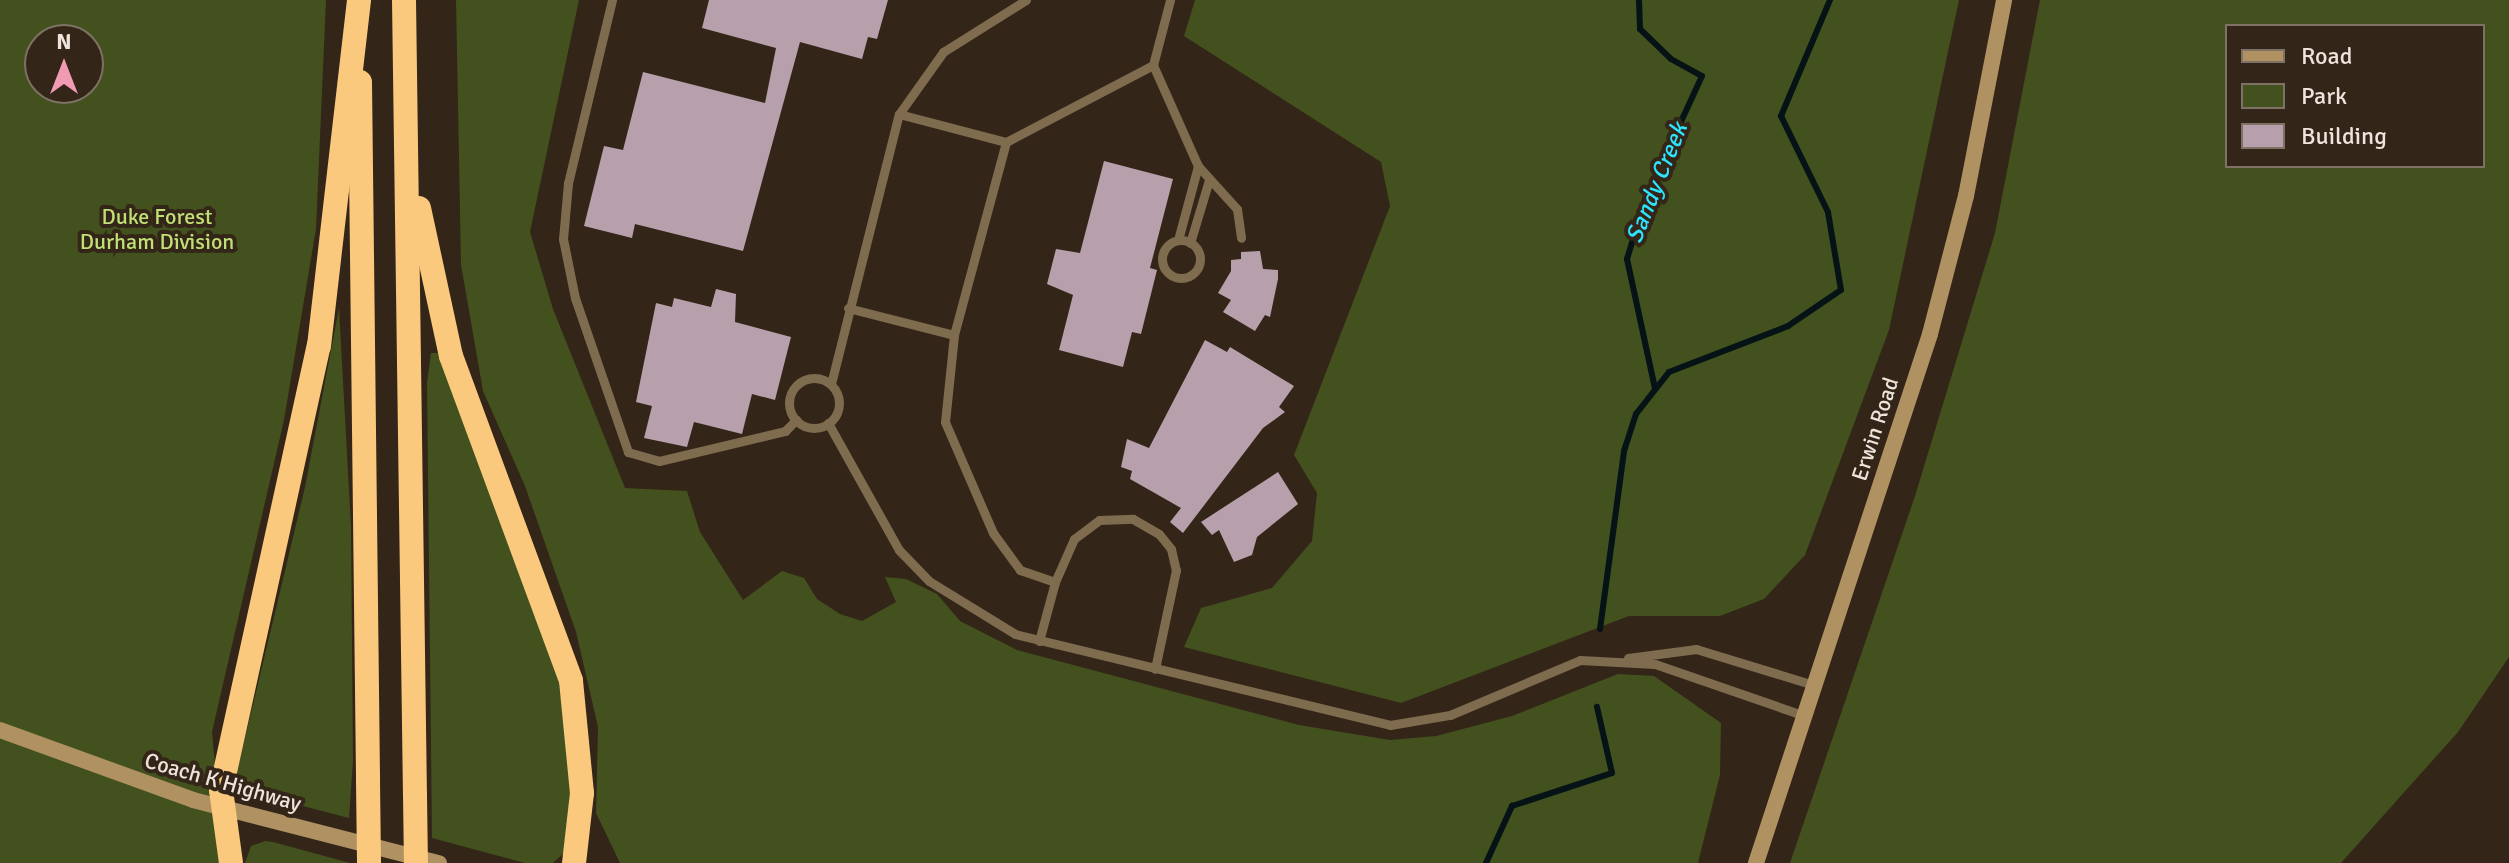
<!DOCTYPE html>
<html>
<head>
<meta charset="utf-8">
<style>
	body { margin:0 }
	#map { position:relative; width:2509px; height:863px; overflow:hidden; background:#332518; font-family:Signika,sans-serif }
	div>[style] { position:absolute }
	.green>* { inset:0; background:#42511d }
	.stream>* { height:6px; margin:-3px; padding:0 3px; transform-origin:3px; border-radius:3px; background:#051316 }
	.building>* { inset:0; background:#b7a0ac }
	.service>* { height:9px; margin:-4.5px; padding:0 4.5px; transform-origin:4.5px; border-radius:4.5px; background:#7f6c4e }
	.service>.ring { margin:-4.5px; padding:0; box-sizing:content-box; background:none; border:9px solid #7f6c4e; border-radius:50% }
	.secondary>* { height:16px; margin:-8px; padding:0 8px; transform-origin:8px; border-radius:8px; background:#b09162 }
	.motorway>* { height:24px; margin:-12px; padding:0 12px; transform-origin:12px; border-radius:12px; background:#fac97d }
	.motorway-bridge>* { height:24px; margin:-12px; padding:0 12px; transform-origin:12px; border-radius:12px; background:#fac97d }
	span { translate:-50% -50%; white-space:nowrap; text-align:center; line-height:1.15; -webkit-text-stroke:8px #332518; paint-order:stroke }
	.park-label { font-size:22px; color:#c0df74 }
	.street-label { font-size:22px; color:#eee4dc }
	.water-label { font-size:24px; color:#2de4fe; font-style:italic }
	.legend { position:absolute; left:2225px; top:24px; width:260px; height:144px; box-sizing:border-box; background:#332518; border:2px solid #7e7166; margin:0; padding:10px 14px; list-style:none; font-size:24px; color:#eee4dc }
	.legend li { display:flex; align-items:center; gap:16px; height:40px }
	.legend b { width:40px; border:2px solid #7e7166 }
	.north { position:absolute; left:24px; top:24px; width:80px; height:80px; box-sizing:border-box; background:#332518; border:2px solid #7e7166; border-radius:50%; rotate:0deg; font-size:22px; font-weight:700; line-height:32px; text-align:center; color:#eee4dc }
	.north::after { content:''; display:block; margin:auto; width:28px; height:36px; background:#f19ab4; clip-path:polygon(50% 0,100% 100%,50% 72%,0 100%) }
</style>
</head>
<body>
<div id="map">
	<div class="green">
		<i style="clip-path:polygon(evenodd,0 0,326px 0,316px 229px,284px 420px,212px 732px,224px 863px,0 863px,0 0,40px 40px,88px 40px,88px 88px,40px 88px,40px 40px)"></i>
		<i style="clip-path:polygon(456px 0,579px 0,530px 232px,553px 309px,625px 488px,687px 491px,700px 532px,743px 600px,782px 571px,804px 578px,817px 599px,840px 614px,862px 621px,896px 602px,885px 577px,906px 579px,937px 594px,960px 621px,1017px 650px,1299px 725px,1390px 740px,1436px 736px,1512px 716px,1618px 674px,1654px 676px,1721px 723px,1720px 775px,1698px 863px,620px 863px,596px 813px,598px 727px,576px 632px,525px 486px,483px 391px,461px 265px)"></i>
		<i style="clip-path:polygon(1195px 0,1959px 0,1889px 330px,1805px 555px,1764px 599px,1720px 616px,1629px 616px,1401px 703px,1184px 647px,1201px 608px,1272px 588px,1312px 541px,1317px 493px,1294px 455px,1390px 206px,1381px 162px,1184px 36px)"></i>
		<i style="clip-path:polygon(evenodd,2040px 0,2509px 0,2509px 657px,2458px 732px,2341px 863px,1790px 863px,1915px 496px,1995px 233px,2040px 0,2227px 26px,2483px 26px,2483px 166px,2227px 166px,2227px 26px)"></i>
		<i style="clip-path:polygon(339px 308px,351px 526px,353px 761px,349px 818px,241px 790px,235px 780px,305px 487px)"></i>
		<i style="clip-path:polygon(431px 353px,441px 353px,554px 646px,575px 803px,564px 853px,553px 863px,525px 863px,432px 838px,427px 383px)"></i>
		<i style="clip-path:polygon(265px 841px,273px 842px,350px 863px,245px 863px,251px 846px)"></i>
	</div>
	<div class="stream">
		<i style="left:1639px;top:0;width:29px;rotate:88deg"></i>
		<i style="left:1640px;top:29px;width:43px;rotate:44.1deg"></i>
		<i style="left:1671px;top:59px;width:35px;rotate:29deg"></i>
		<i style="left:1702px;top:76px;width:136px;rotate:114.7deg"></i>
		<i style="left:1645px;top:200px;width:62px;rotate:107deg"></i>
		<i style="left:1627px;top:259px;width:133px;rotate:77.8deg"></i>
		<i style="left:1600px;top:629px;width:180px;rotate:-82.3deg"></i>
		<i style="left:1624px;top:451px;width:39px;rotate:-72deg"></i>
		<i style="left:1636px;top:414px;width:53px;rotate:-51.8deg"></i>
		<i style="left:1669px;top:372px;width:128px;rotate:-21.1deg"></i>
		<i style="left:1788px;top:326px;width:64px;rotate:-34.2deg"></i>
		<i style="left:1841px;top:290px;width:79px;rotate:-99.5deg"></i>
		<i style="left:1828px;top:212px;width:107px;rotate:-116.1deg"></i>
		<i style="left:1781px;top:116px;width:126px;rotate:-67.1deg"></i>
		<i style="left:1486px;top:863px;width:63px;rotate:-65.5deg"></i>
		<i style="left:1512px;top:806px;width:105px;rotate:-18.3deg"></i>
		<i style="left:1612px;top:773px;width:68px;rotate:-102.8deg"></i>
	</div>
	<div class="building">
		<i style="clip-path:polygon(709px 0,888px 0,877px 39px,868px 37px,862px 59px,800px 42px,743px 251px,635px 224px,632px 238px,584px 226px,604px 146px,623px 150px,643px 72px,765px 103px,776px 48px,702px 28px)"></i>
		<i style="clip-path:polygon(1104px 161px,1173px 179px,1150px 268px,1157px 270px,1141px 334px,1132px 332px,1123px 367px,1059px 350px,1073px 295px,1047px 284px,1056px 249px,1080px 253px)"></i>
		<i style="clip-path:polygon(1260px 251px,1263px 269px,1278px 270px,1278px 279px,1270px 317px,1265px 315px,1255px 331px,1223px 312px,1231px 300px,1218px 293px,1231px 271px,1231px 260px,1241px 259px,1241px 252px)"></i>
		<i style="clip-path:polygon(716px 289px,736px 294px,735px 322px,791px 337px,775px 400px,752px 394px,742px 434px,694px 422px,687px 447px,644px 438px,652px 406px,636px 402px,656px 303px,672px 307px,674px 298px,711px 307px)"></i>
		<i style="clip-path:polygon(1205px 340px,1227px 352px,1230px 347px,1294px 386px,1279px 407px,1285px 412px,1263px 428px,1183px 533px,1170px 522px,1181px 508px,1130px 479px,1132px 471px,1121px 467px,1127px 439px,1149px 448px)"></i>
		<i style="clip-path:polygon(1278px 472px,1298px 504px,1257px 537px,1252px 555px,1234px 562px,1219px 530px,1212px 535px,1201px 522px)"></i>
	</div>
	<div class="service">
		<i style="left:612px;top:0;width:188px;rotate:103.5deg"></i>
		<i style="left:568px;top:183px;width:56px;rotate:95.1deg"></i>
		<i style="left:563px;top:239px;width:60px;rotate:78.5deg"></i>
		<i style="left:575px;top:298px;width:163px;rotate:71deg"></i>
		<i style="left:628px;top:452px;width:32px;rotate:16deg"></i>
		<i style="left:659px;top:461px;width:130px;rotate:-13.4deg"></i>
		<i style="left:785px;top:431px;width:16px;rotate:-45deg"></i>
		<i style="left:1153px;top:65px;width:111px;rotate:66deg"></i>
		<i style="left:1198px;top:166px;width:58px;rotate:47.8deg"></i>
		<i style="left:1237px;top:209px;width:29px;rotate:82deg"></i>
		<i style="left:899px;top:114px;width:111px;rotate:14.7deg"></i>
		<i style="left:1006px;top:142px;width:166px;rotate:-27.6deg"></i>
		<i style="left:1153px;top:65px;width:67px;rotate:-75.3deg"></i>
		<i style="left:1006px;top:142px;width:200px;rotate:105.1deg"></i>
		<i style="left:954px;top:335px;width:87px;rotate:95.9deg"></i>
		<i style="left:945px;top:422px;width:121px;rotate:66.6deg"></i>
		<i style="left:993px;top:533px;width:46px;rotate:53.9deg"></i>
		<i style="left:1020px;top:570px;width:37px;rotate:19deg"></i>
		<i class="ring" style="left:1162px;top:240px;width:29px;height:29px"></i>
		<i style="left:1178px;top:240px;width:77px;rotate:-74.9deg"></i>
		<i style="left:1190px;top:243px;width:66px;rotate:-73.2deg"></i>
		<i style="left:848px;top:308px;width:109px;rotate:14.3deg"></i>
		<i class="ring" style="left:789px;top:378px;width:41px;height:41px"></i>
		<i style="left:831px;top:384px;width:278px;rotate:-75.9deg"></i>
		<i style="left:899px;top:114px;width:76px;rotate:-54.6deg"></i>
		<i style="left:943px;top:52px;width:98px;rotate:-32.1deg"></i>
		<i style="left:828px;top:423px;width:145px;rotate:60.8deg"></i>
		<i style="left:899px;top:550px;width:43px;rotate:45.9deg"></i>
		<i style="left:929px;top:581px;width:101px;rotate:31.6deg"></i>
		<i style="left:1015px;top:634px;width:386px;rotate:13.6deg"></i>
		<i style="left:1390px;top:725px;width:61px;rotate:-9.5deg"></i>
		<i style="left:1450px;top:715px;width:141px;rotate:-22.9deg"></i>
		<i style="left:1580px;top:660px;width:75px;rotate:3.1deg"></i>
		<i style="left:1655px;top:664px;width:159px;rotate:19.1deg"></i>
		<i style="left:1039px;top:641px;width:61px;rotate:-74.8deg"></i>
		<i style="left:1055px;top:582px;width:47px;rotate:-66.2deg"></i>
		<i style="left:1074px;top:539px;width:31px;rotate:-37deg"></i>
		<i style="left:1099px;top:520px;width:34px;rotate:-2deg"></i>
		<i style="left:1133px;top:519px;width:30px;rotate:30deg"></i>
		<i style="left:1159px;top:534px;width:19px;rotate:51deg"></i>
		<i style="left:1171px;top:549px;width:22px;rotate:77deg"></i>
		<i style="left:1176px;top:570px;width:101px;rotate:102deg"></i>
		<i style="left:1628px;top:658px;width:69px;rotate:-7.5deg"></i>
		<i style="left:1696px;top:649px;width:123px;rotate:17deg"></i>
	</div>
	<div class="secondary">
		<i style="left:0;top:730px;width:205px;rotate:19.9deg"></i>
		<i style="left:193px;top:800px;width:254px;rotate:14.4deg"></i>
		<i style="left:1756px;top:863px;width:557px;rotate:-71.79deg"></i>
		<i style="left:1930px;top:334px;width:143px;rotate:-75.4deg"></i>
		<i style="left:1966px;top:196px;width:200px;rotate:-79deg"></i>
	</div>
	<div class="motorway">
		<i style="left:404px;top:0;width:795px;rotate:89.21deg"></i>
		<i style="left:360px;top:82px;width:699px;rotate:89.34deg"></i>
		<i style="left:419px;top:208px;width:151px;rotate:77.8deg"></i>
		<i style="left:451px;top:356px;width:346px;rotate:69.7deg"></i>
		<i style="left:571px;top:681px;width:113px;rotate:84.4deg"></i>
		<i style="left:582px;top:793px;width:70px;rotate:96.5deg"></i>
		<i style="left:231px;top:863px;width:74px;rotate:-97.8deg"></i>
		<i style="left:221px;top:790px;width:455px;rotate:-77.6deg"></i>
		<i style="left:319px;top:346px;width:348px;rotate:-83.4deg"></i>
	</div>
	<div class="motorway-bridge">
		<i style="left:368px;top:781px;width:82px;rotate:89.3deg"></i>
		<i style="left:415px;top:795px;width:68px;rotate:89.2deg"></i>
	</div>
	<div class="park-label">
		<span style="left:157px;top:229px">Duke Forest<br>Durham Division</span>
	</div>
	<div class="street-label">
		<span style="left:1875px;top:429px;rotate:-72deg">Erwin Road</span>
		<span style="left:223px;top:782px;rotate:16deg">Coach K Highway</span>
	</div>
	<div class="water-label">
		<span style="left:1657px;top:183px;rotate:-68deg">Sandy Creek</span>
	</div>
	<ul class="legend">
	<li><b style="height:10px;background:#b09162"></b>Road</li>
	<li><b style="height:22px;background:#42511d"></b>Park</li>
	<li><b style="height:22px;background:#b7a0ac"></b>Building</li>
	</ul>
	<div class="north">N</div>
</div>
</body>
</html>
